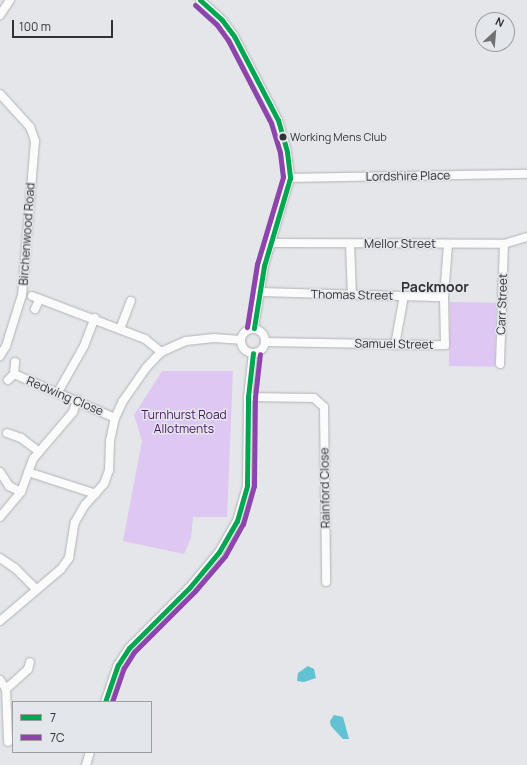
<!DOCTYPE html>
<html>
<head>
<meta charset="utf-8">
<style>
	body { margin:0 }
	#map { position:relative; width:527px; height:765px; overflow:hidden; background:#e4e6e9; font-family:Manrope,sans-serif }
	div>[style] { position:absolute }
	.green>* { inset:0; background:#dec7f2; transform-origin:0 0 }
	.water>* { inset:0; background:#60c2d2 }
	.roads { filter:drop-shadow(0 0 1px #b1b3b5) drop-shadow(0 0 1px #b1b3b5) }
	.minor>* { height:8px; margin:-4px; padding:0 4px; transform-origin:4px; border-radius:4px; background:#fbfbfc }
	.minor>.ring { margin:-4px; padding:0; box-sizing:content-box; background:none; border:8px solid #fbfbfc; border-radius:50% }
	.bus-1>* { height:5px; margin:-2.5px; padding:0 2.5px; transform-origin:2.5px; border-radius:2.5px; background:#00a651 }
	.bus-2>* { height:5px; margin:-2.5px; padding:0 2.5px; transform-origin:2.5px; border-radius:2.5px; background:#8e44ad }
	.dots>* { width:11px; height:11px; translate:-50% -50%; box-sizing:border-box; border:2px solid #e3e6ea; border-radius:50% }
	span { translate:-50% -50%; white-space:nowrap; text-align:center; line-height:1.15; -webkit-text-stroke:3px #e3e6ea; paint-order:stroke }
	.bus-label { font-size:11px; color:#313234 }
	.left { translate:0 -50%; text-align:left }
	.street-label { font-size:12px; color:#313234 }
	.park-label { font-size:12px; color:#4a0f68 }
	.quarter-label { font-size:14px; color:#313234; font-weight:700 }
	.legend { position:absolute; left:12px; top:701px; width:140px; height:52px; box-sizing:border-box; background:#e3e6ea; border:1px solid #9c9ea1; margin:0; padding:5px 7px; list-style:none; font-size:12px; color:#313234 }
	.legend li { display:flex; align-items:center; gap:8px; height:20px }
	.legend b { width:20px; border:1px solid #9c9ea1 }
	.north { position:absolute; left:475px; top:12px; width:40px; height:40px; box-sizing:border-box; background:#e3e6ea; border:1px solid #9c9ea1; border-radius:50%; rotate:26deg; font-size:11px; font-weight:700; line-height:16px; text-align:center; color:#313234 }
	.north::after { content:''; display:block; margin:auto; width:14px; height:18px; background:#707173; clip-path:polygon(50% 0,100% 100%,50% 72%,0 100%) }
	.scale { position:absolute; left:12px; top:20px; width:101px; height:18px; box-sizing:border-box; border:2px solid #313234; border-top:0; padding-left:5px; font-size:12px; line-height:14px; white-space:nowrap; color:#313234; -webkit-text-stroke:3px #e3e6ea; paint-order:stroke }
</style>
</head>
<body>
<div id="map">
	<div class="green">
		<i style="left:450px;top:302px;width:46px;height:64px;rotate:1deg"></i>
		<i style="clip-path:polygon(162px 371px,233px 371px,227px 517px,193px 517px,191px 538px,184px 554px,123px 541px,142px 441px,134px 415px)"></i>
	</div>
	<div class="water">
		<i style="clip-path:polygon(308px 666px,314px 669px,316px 678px,304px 682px,297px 681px,298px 673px)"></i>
		<i style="clip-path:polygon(334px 715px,343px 717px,349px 739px,343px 739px,331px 726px,330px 721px)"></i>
	</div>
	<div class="roads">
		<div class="minor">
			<i style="left:200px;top:0;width:30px;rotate:42deg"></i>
			<i style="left:222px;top:20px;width:20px;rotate:53deg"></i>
			<i style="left:234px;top:36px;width:95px;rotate:62.4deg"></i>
			<i style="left:278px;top:120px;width:33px;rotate:74deg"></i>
			<i style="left:287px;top:152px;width:26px;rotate:83deg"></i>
			<i style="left:290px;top:178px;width:92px;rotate:106.5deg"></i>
			<i style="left:264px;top:266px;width:63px;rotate:99.2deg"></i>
			<i style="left:0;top:15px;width:18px;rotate:-56deg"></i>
			<i style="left:0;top:94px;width:45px;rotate:47.7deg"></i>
			<i style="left:30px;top:127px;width:15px;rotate:70deg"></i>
			<i style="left:35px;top:141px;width:155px;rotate:94.8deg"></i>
			<i style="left:22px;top:295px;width:53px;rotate:107.4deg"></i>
			<i style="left:6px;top:346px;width:12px;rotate:121deg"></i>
			<i style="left:290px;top:178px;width:237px;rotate:-1deg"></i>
			<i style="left:272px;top:243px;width:232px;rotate:0.2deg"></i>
			<i style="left:504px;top:244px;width:24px;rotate:-17deg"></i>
			<i style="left:350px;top:244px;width:51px;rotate:87.8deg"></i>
			<i style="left:260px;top:292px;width:184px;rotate:1.6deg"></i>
			<i style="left:32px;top:296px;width:121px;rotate:20.8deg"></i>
			<i style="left:145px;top:339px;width:21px;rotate:39deg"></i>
			<i style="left:35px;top:309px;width:10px;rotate:-66deg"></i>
			<i style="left:120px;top:329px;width:30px;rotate:-69deg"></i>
			<i class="ring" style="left:241px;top:329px;width:16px;height:16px"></i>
			<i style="left:265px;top:342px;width:180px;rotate:1deg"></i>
			<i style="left:445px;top:345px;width:48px;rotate:-91.2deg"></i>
			<i style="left:444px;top:297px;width:53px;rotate:-85.7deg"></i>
			<i style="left:395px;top:345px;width:50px;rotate:-79.6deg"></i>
			<i style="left:500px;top:364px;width:120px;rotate:-88.1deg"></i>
			<i style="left:14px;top:374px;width:110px;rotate:23.5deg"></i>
			<i style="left:8px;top:380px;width:8px;rotate:-45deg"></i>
			<i style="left:14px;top:374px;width:12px;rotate:-85deg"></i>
			<i style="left:58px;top:392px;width:53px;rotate:-60.5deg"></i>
			<i style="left:84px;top:346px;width:30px;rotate:-69deg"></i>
			<i style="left:248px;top:397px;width:66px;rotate:0.9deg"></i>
			<i style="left:314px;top:398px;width:13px;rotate:42deg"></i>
			<i style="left:324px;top:407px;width:175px;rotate:89.3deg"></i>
			<i style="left:7px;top:433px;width:15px;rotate:20deg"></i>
			<i style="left:21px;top:438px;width:21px;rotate:37deg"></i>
			<i style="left:0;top:472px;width:17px;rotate:57deg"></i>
			<i style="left:9px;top:486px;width:13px;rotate:27deg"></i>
			<i style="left:28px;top:472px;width:71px;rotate:17.9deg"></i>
			<i style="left:0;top:517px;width:33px;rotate:-50deg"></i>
			<i style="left:21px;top:492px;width:35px;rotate:-70deg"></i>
			<i style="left:33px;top:459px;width:62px;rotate:-49.6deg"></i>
			<i style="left:73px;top:412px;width:13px;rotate:-72deg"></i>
			<i style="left:0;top:558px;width:18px;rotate:34deg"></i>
			<i style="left:15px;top:568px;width:30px;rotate:45deg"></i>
			<i style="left:0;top:621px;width:80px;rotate:-40.4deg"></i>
			<i style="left:61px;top:569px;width:14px;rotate:-54deg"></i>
			<i style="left:69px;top:558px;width:36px;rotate:-81deg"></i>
			<i style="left:75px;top:522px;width:20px;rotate:-60deg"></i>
			<i style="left:85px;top:505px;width:28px;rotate:-48deg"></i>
			<i style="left:104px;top:484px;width:15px;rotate:-70deg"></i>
			<i style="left:109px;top:470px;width:29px;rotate:-88deg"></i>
			<i style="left:110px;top:441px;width:24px;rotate:-78deg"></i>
			<i style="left:115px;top:418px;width:19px;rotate:-65deg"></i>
			<i style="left:123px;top:401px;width:40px;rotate:-55.1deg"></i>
			<i style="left:146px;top:368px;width:22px;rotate:-47deg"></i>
			<i style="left:161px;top:352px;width:27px;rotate:-24deg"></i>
			<i style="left:186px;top:341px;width:28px;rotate:-6deg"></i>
			<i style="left:214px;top:338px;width:27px;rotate:4deg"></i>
			<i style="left:0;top:680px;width:11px;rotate:56deg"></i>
			<i style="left:6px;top:689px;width:53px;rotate:87.8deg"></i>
			<i style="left:6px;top:689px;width:30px;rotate:-42deg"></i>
			<i style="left:28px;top:669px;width:7px;rotate:-74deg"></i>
			<i style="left:105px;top:702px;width:39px;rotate:-71deg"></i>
			<i style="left:118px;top:665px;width:20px;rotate:-57deg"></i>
			<i style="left:129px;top:648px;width:86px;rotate:-45deg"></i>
			<i style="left:190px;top:587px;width:45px;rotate:-50.4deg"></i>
			<i style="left:219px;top:552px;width:36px;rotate:-60deg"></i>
			<i style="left:237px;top:521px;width:37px;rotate:-74deg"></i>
			<i style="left:247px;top:485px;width:88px;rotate:-89.3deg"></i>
			<i style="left:248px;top:397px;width:44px;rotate:-83.5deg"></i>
			<i style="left:86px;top:765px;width:14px;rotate:-73deg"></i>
		</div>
	</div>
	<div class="bus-1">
		<i style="left:200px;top:0;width:30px;rotate:42deg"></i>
		<i style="left:222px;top:20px;width:20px;rotate:53deg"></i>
		<i style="left:234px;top:36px;width:95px;rotate:62.4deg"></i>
		<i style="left:278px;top:120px;width:33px;rotate:74deg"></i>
		<i style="left:287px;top:152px;width:26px;rotate:83deg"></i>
		<i style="left:290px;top:178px;width:92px;rotate:106.5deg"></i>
		<i style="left:264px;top:266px;width:63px;rotate:99.2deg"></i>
		<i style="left:105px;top:702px;width:39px;rotate:-71deg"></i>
		<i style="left:118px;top:665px;width:20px;rotate:-57deg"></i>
		<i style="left:129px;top:648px;width:86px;rotate:-45deg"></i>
		<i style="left:190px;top:587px;width:45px;rotate:-50.4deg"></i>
		<i style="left:219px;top:552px;width:36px;rotate:-60deg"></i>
		<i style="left:237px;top:521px;width:37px;rotate:-74deg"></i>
		<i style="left:247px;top:485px;width:88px;rotate:-89.3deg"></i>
		<i style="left:248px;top:397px;width:44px;rotate:-83.5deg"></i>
	</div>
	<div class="bus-2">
		<i style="left:195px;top:5px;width:30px;rotate:42deg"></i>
		<i style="left:217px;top:25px;width:19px;rotate:54deg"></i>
		<i style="left:228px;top:40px;width:93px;rotate:62.6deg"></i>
		<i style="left:271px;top:123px;width:31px;rotate:73deg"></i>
		<i style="left:280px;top:153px;width:24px;rotate:83deg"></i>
		<i style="left:283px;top:177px;width:91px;rotate:106.6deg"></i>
		<i style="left:257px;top:264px;width:64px;rotate:99deg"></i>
		<i style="left:112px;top:702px;width:36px;rotate:-71deg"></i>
		<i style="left:124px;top:668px;width:19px;rotate:-58deg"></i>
		<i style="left:134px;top:652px;width:86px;rotate:-45deg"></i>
		<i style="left:195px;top:591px;width:46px;rotate:-49.4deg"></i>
		<i style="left:225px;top:556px;width:37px;rotate:-61deg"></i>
		<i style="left:243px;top:524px;width:40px;rotate:-74deg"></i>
		<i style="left:254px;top:486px;width:89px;rotate:-89.4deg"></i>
		<i style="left:255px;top:397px;width:43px;rotate:-83.4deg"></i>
	</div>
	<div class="dots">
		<i style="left:283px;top:137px;background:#313234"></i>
	</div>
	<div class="bus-label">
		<span class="left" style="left:290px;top:137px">Working Mens Club</span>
	</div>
	<div class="street-label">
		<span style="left:408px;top:176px;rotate:-1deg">Lordshire Place</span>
		<span style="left:27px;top:234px;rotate:-86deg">Birchenwood Road</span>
		<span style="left:400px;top:244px">Mellor Street</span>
		<span style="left:352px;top:295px;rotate:1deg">Thomas Street</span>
		<span style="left:502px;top:304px;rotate:-88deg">Carr Street</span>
		<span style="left:394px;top:344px;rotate:1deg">Samuel Street</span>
		<span style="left:65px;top:396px;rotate:23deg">Redwing Close</span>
		<span style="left:325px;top:488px;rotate:-91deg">Rainford Close</span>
	</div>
	<div class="park-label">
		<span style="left:184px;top:422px">Turnhurst Road<br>Allotments</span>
	</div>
	<div class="quarter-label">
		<span style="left:435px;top:287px">Packmoor</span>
	</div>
	<ul class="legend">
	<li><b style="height:5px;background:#00a651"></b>7</li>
	<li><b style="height:5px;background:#8e44ad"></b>7C</li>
	</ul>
	<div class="north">N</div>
	<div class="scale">100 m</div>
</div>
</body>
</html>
